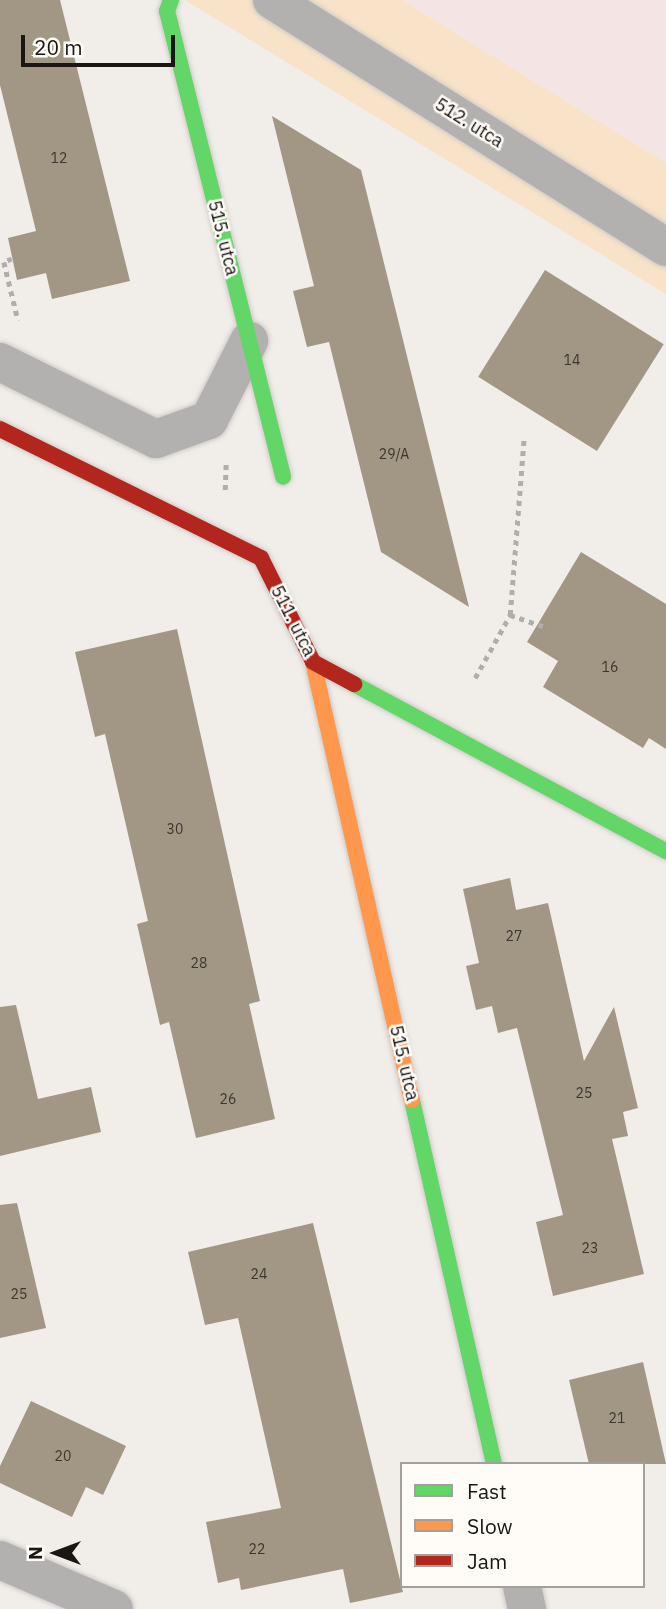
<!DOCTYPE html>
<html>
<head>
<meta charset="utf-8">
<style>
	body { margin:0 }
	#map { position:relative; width:666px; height:1609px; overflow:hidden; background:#f1ede8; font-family:"IBM Plex Sans",sans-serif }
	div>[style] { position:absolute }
	.commercial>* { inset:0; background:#f5e4e4 }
	.green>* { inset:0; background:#f8e3c8 }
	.building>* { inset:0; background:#a19784; transform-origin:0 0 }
	.path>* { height:4.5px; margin-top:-2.25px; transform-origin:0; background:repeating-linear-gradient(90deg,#b0adac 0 5px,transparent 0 10px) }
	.roads { filter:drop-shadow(0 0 2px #cecbc7) drop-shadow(0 0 2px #cecbc7) }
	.street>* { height:38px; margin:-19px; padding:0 19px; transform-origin:19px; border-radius:19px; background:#b3b1b0 }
	.fast>* { height:16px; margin:-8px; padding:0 8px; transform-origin:8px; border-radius:8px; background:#63d668 }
	.slow>* { height:16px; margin:-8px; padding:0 8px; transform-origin:8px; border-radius:8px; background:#ff974d }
	.jam>* { height:16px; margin:-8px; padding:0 8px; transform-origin:8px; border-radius:8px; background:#b3261e }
	span { translate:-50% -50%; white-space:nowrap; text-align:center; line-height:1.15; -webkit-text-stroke:5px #fffcf8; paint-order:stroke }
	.number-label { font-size:14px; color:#3b362f }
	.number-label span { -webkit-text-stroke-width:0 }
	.street-label { font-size:18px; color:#191613 }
	.legend { position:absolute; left:400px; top:1462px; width:245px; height:126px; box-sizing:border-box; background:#fffcf8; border:2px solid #a3a09c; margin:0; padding:9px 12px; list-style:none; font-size:21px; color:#191613 }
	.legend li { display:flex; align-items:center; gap:14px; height:35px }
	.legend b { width:35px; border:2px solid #a3a09c }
	.north { position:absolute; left:21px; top:1518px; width:70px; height:70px; -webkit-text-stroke:5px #fffcf8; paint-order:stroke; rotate:270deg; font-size:19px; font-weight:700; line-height:28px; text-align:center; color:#191613 }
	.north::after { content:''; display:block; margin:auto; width:24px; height:32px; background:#191613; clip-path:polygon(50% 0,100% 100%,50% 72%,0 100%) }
	.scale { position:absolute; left:21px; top:35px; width:154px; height:32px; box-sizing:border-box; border:4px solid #191613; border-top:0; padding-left:9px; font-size:21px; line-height:24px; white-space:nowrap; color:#191613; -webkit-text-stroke:5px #fffcf8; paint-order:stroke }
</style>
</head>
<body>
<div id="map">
	<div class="commercial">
		<i style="clip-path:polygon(402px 0,666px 0,666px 163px)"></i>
	</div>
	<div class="green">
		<i style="clip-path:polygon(185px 0,402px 0,666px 163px,666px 294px)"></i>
	</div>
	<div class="building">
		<i style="clip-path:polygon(0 0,60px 0,130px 281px,52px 299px,46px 273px,17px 280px,8px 238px,36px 231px,0 85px)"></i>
		<i style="clip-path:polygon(272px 116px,361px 170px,469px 607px,381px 552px,329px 342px,307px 347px,293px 291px,314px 286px)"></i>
		<i style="left:545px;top:270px;width:140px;height:126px;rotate:32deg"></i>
		<i style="clip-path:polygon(581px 552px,666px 604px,666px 749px,649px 738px,643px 748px,543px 687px,558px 661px,527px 642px)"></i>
		<i style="clip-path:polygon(177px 629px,260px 1001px,249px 1004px,275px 1119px,196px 1138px,169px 1022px,160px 1025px,137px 924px,148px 921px,105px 734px,95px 737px,75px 652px)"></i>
		<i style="clip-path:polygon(510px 878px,516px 910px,548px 903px,584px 1061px,614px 1007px,638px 1108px,623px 1112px,628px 1136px,612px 1139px,644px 1274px,553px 1296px,536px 1222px,563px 1215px,517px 1028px,498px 1033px,492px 1006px,476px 1010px,466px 966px,479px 963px,463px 889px)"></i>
		<i style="clip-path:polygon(16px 1005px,38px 1099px,91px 1087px,101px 1132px,0 1156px,0 1007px)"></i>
		<i style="clip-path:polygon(17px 1203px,46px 1328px,0 1338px,0 1205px)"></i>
		<i style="clip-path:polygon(313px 1223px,403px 1592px,350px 1603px,343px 1569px,241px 1590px,239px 1578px,218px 1583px,206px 1522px,281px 1508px,238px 1318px,205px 1325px,188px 1252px)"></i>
		<i style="clip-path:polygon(643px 1362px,666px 1464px,589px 1464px,569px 1380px)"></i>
		<i style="clip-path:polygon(31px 1401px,126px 1446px,103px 1495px,86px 1487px,72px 1517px,0 1483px,0 1466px)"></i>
	</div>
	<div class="path">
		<i style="left:12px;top:259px;width:9px;rotate:159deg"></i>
		<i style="left:4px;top:262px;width:60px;rotate:76.4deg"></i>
		<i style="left:225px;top:490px;width:27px;rotate:-88deg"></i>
		<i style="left:510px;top:615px;width:40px;rotate:18.9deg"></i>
		<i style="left:475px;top:678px;width:72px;rotate:-60.9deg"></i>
		<i style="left:510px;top:615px;width:177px;rotate:-85.5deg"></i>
	</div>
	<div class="roads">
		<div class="street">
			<i style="left:272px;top:0;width:465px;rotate:32.1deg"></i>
			<i style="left:0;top:362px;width:174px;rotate:26.3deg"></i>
			<i style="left:156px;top:439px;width:56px;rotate:-19.7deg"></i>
			<i style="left:209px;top:420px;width:89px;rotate:-63.1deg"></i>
			<i style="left:0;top:1560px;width:124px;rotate:23.3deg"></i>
			<i style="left:522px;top:1586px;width:24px;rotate:78deg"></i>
		</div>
		<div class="fast">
			<i style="left:171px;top:0;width:12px;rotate:110deg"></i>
			<i style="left:167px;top:11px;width:480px;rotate:76deg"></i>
			<i style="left:354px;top:684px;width:354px;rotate:28.2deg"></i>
			<i style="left:412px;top:1100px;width:373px;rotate:77.3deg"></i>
		</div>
		<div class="slow">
			<i style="left:313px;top:662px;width:449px;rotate:77.3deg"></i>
		</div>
		<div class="jam">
			<i style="left:0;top:429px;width:291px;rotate:26.3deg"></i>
			<i style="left:261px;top:558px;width:116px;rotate:63.4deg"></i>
			<i style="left:313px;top:662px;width:47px;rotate:28.2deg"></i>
		</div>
	</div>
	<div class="number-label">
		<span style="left:59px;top:158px">12</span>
		<span style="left:572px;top:360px">14</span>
		<span style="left:394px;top:454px">29/A</span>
		<span style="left:610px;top:667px">16</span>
		<span style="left:175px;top:829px">30</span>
		<span style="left:514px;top:936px">27</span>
		<span style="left:199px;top:963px">28</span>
		<span style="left:584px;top:1093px">25</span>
		<span style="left:228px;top:1099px">26</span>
		<span style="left:590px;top:1248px">23</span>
		<span style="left:259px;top:1274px">24</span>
		<span style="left:19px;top:1294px">25</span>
		<span style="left:617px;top:1418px">21</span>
		<span style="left:63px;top:1456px">20</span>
		<span style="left:257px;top:1549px">22</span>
	</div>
	<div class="street-label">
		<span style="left:469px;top:123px;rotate:32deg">512. utca</span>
		<span style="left:223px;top:238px;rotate:76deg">515. utca</span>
		<span style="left:293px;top:621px;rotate:63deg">511. utca</span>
		<span style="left:404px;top:1063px;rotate:77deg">515. utca</span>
	</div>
	<ul class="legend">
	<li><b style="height:9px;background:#63d668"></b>Fast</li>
	<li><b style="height:9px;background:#ff974d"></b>Slow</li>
	<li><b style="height:9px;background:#b3261e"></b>Jam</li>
	</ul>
	<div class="north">N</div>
	<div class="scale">20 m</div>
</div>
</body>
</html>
